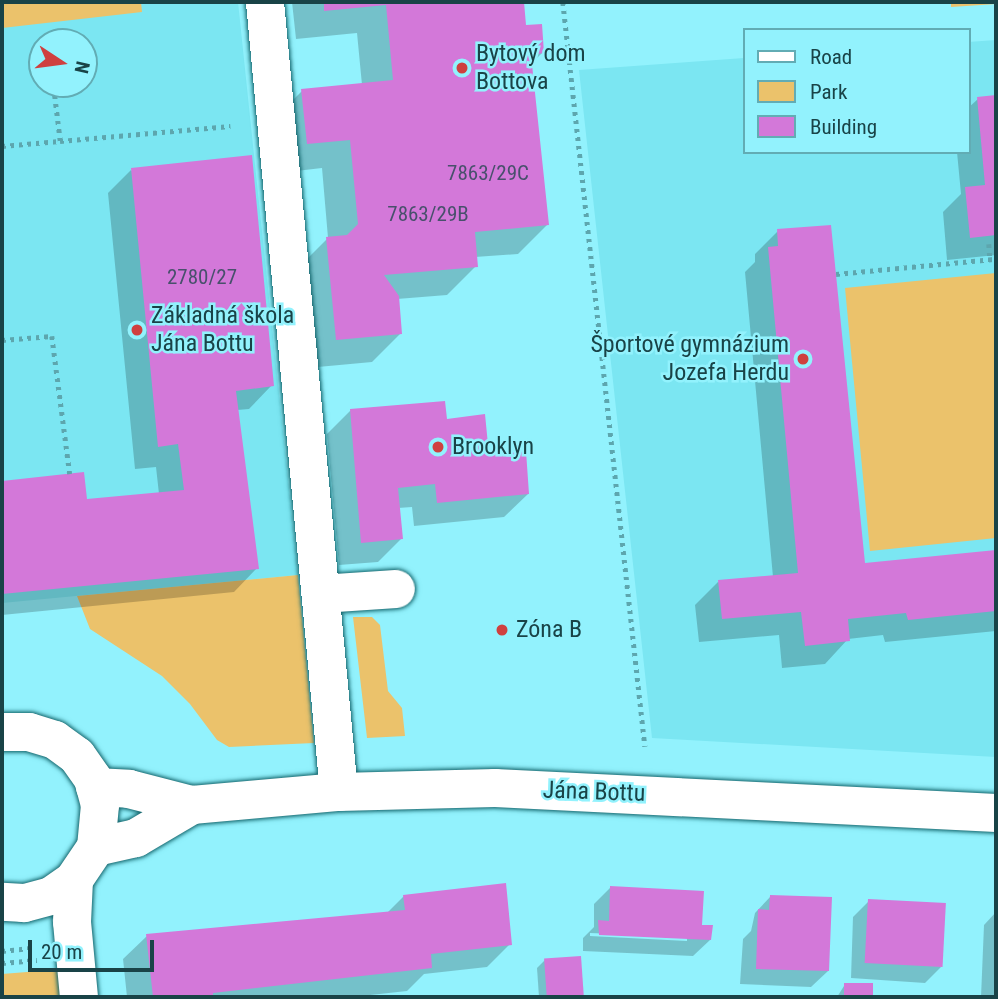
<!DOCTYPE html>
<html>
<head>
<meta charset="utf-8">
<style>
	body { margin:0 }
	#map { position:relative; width:998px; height:999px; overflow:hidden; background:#92f2fd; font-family:"Roboto Condensed",sans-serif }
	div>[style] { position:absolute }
	.built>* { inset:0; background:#7be6f2 }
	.green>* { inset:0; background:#ebc26b }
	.shadow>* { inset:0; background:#0003 }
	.building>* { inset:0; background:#d378d9; transform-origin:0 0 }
	.path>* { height:4.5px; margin-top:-2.25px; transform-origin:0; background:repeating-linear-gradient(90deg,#5da6ae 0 3.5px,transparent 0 8.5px) }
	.roads { filter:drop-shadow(0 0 2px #14666d) drop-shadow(0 0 2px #14666d) }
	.minor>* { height:38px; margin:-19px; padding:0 19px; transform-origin:19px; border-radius:19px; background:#fff }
	.dots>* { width:19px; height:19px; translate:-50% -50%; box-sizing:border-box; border:4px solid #92f2fd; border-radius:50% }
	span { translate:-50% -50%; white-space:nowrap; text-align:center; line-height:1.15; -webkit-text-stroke:5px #92f2fd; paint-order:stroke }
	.number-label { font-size:21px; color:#48506c }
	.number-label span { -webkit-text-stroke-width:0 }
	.poi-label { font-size:24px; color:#194347 }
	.left { translate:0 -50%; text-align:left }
	.right { translate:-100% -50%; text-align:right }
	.street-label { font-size:24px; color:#194347 }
	.frame { position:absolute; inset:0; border:4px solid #194347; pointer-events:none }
	.legend { position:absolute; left:743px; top:28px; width:228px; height:126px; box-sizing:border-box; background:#92f2fd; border:2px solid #62acb4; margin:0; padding:9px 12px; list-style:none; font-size:21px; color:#194347 }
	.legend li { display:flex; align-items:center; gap:14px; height:35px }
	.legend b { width:35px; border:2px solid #62acb4 }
	.north { position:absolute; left:28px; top:28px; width:70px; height:70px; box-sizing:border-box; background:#92f2fd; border:2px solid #62acb4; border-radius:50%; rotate:103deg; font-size:19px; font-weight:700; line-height:28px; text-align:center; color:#194347 }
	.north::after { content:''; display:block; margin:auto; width:24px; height:32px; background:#cf403f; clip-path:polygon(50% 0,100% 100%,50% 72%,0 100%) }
	.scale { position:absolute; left:28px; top:940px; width:126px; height:32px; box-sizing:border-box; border:4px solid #194347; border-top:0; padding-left:9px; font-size:21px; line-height:24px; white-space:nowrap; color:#194347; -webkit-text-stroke:5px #92f2fd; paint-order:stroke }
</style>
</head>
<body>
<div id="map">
	<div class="built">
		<i style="clip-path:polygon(evenodd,2px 2px,238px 2px,298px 575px,2px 603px,2px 2px,42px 42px,84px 42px,84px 84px,42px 84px,42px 42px)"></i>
		<i style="clip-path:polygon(996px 40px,996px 757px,652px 738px,579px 70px,744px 58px,744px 152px,968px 152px,968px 42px)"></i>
	</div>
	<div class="green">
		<i style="clip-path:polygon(2px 2px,141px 2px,142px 12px,2px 28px)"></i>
		<i style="clip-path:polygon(951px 2px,996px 2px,996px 4px,951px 7px)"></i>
		<i style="clip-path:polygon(996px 273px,996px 538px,870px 551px,845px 288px)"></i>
		<i style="clip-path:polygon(298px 575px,314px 743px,229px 747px,217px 740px,190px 704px,162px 676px,90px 629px,77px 596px)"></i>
		<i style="clip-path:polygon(353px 617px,372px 617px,380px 625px,388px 691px,402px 708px,405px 736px,367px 738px)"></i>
		<i style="clip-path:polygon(64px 969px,67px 997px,2px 997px,2px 974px)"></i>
	</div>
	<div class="shadow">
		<i style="clip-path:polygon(292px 2px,522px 2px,525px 27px,542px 53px,530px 65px,547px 225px,518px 254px,475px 257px,476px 266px,447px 295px,397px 299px,401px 333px,372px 362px,307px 368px,298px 268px,328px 238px,322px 168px,279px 173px,273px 120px,302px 91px,362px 85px,357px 33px,296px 39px)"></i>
		<i style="clip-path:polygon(996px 97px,996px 255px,947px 260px,943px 212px,961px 194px,957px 152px,968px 152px,968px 108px,978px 99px)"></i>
		<i style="clip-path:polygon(131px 170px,272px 385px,249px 409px,237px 410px,257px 568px,234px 592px,2px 615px,2px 482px,83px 474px,86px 501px,159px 494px,156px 467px,135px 469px,108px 193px)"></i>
		<i style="clip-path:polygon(778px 231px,863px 565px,996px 552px,996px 631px,885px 642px,883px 635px,848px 639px,825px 664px,782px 668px,779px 635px,699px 642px,695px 605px,718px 582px,773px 577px,745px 272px,755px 262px,755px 254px)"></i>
		<i style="clip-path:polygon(351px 410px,446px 421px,528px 494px,504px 517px,414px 526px,412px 507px,398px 508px,401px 539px,378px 562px,339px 565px,327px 434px)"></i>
		<i style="clip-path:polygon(evenodd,610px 888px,700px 926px,710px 940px,693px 956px,583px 951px,583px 938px,594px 927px,594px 904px,610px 888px,590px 933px,687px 937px,687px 941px,590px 936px,590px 933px)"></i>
		<i style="clip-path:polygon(404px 896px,510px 944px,487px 967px,424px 974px,407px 991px,352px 997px,127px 997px,123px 959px,147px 936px,386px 914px)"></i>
		<i style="clip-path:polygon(771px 896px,828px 971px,811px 987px,740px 984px,743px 939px,751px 931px,755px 913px)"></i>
		<i style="clip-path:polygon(869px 901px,941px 967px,925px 983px,851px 978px,853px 917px)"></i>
		<i style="clip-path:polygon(996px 912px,996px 997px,981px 997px,984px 925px)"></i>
		<i style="clip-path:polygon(579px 958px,583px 997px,539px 997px,537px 968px,545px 960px)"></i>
		<i style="clip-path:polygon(871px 985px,871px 997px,829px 997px,837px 997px,844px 986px)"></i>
	</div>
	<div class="building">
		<i style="clip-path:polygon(324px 2px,524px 2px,526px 25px,542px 24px,544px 53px,531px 55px,549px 225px,475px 232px,478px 267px,384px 275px,399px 296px,402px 334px,336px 340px,326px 237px,347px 235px,358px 224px,350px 140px,307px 144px,301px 89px,393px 80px,386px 5px,324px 11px)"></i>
		<i style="clip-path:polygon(996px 95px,996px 235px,970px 238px,965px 187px,985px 185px,977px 97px)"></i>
		<i style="clip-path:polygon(252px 155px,274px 386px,236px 391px,259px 569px,2px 594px,2px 481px,84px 472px,87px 499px,184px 490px,178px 444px,158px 447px,131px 168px)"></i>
		<i style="clip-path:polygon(831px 225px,865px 563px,996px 550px,996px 611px,908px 620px,906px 613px,848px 619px,850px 641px,805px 646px,801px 612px,722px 619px,718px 580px,798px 573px,768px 247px,778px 246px,777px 229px)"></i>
		<i style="clip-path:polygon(445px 401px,447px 419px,485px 414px,489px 455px,526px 451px,529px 494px,437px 503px,435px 484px,398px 488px,403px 539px,361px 543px,350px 409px)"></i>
		<i style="clip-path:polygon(506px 883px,512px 945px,431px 954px,432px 968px,213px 993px,213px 997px,153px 997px,146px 934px,405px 910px,403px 895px)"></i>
		<i style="clip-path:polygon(610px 886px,704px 891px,702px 925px,713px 925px,711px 940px,599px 935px,598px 920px,609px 921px)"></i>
		<i style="clip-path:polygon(770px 895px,832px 897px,829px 971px,756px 969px,758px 909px,769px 910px)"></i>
		<i style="left:868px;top:899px;width:78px;height:64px;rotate:3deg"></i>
		<i style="left:581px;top:956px;width:41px;height:37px;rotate:86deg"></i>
		<i style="left:873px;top:983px;width:14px;height:29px;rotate:90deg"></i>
	</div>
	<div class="path">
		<i style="left:563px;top:2px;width:749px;rotate:83.71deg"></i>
		<i style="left:47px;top:35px;width:7px;rotate:82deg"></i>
		<i style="left:60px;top:141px;width:171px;rotate:-5deg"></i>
		<i style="left:2px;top:146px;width:58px;rotate:-4.9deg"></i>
		<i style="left:60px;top:141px;width:57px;rotate:-97deg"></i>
		<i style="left:989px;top:244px;width:15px;rotate:86deg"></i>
		<i style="left:836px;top:274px;width:161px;rotate:-5.4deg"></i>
		<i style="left:2px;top:340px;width:50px;rotate:-4.6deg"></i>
		<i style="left:52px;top:336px;width:139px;rotate:82.6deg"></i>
		<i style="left:2px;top:951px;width:31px;rotate:-6deg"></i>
		<i style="left:2px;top:963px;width:35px;rotate:-5deg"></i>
	</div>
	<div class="roads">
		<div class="minor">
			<i style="left:265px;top:2px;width:793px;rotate:84.65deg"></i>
			<i style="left:321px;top:594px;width:75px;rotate:-3.8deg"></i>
			<i style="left:2px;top:732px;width:27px"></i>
			<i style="left:29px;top:732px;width:27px;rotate:17deg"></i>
			<i style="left:55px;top:740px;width:27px;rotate:36deg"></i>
			<i style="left:77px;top:756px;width:28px;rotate:55deg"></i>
			<i style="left:93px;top:779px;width:27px;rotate:75deg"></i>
			<i style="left:100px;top:805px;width:42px;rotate:95.4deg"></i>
			<i style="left:96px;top:847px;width:40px;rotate:124deg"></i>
			<i style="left:74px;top:880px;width:28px;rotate:145deg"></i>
			<i style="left:51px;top:896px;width:28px;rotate:165deg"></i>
			<i style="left:24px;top:903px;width:22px;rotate:-177deg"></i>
			<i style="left:95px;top:787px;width:34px;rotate:3deg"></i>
			<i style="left:129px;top:789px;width:65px;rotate:14.3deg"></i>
			<i style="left:192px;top:805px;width:148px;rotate:-5.1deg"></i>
			<i style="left:339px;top:792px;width:156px;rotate:-1.5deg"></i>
			<i style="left:495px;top:788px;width:502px;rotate:2.86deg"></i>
			<i style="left:96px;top:847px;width:41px;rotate:-12.7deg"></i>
			<i style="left:136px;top:838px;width:65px;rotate:-30.5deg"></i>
			<i style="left:74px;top:880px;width:42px;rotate:92.7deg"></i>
			<i style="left:72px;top:922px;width:75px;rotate:84.7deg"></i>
		</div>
	</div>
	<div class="dots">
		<i style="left:462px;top:68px;background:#cf403f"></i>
		<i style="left:137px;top:330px;background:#cf403f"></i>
		<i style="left:803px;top:359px;background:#cf403f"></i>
		<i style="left:438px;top:447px;background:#cf403f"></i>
		<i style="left:502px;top:630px;background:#cf403f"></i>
	</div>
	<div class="number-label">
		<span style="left:488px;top:173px">7863/29C</span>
		<span style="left:428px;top:214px">7863/29B</span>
		<span style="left:202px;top:277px">2780/27</span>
	</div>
	<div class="poi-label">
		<span class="left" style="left:476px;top:68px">Bytový dom<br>Bottova</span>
		<span class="left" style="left:151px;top:330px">Základná škola<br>Jána Bottu</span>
		<span class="right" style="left:789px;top:359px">Športové gymnázium<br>Jozefa Herdu</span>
		<span class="left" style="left:452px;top:447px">Brooklyn</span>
		<span class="left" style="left:516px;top:630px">Zóna B</span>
	</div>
	<div class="street-label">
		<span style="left:594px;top:792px;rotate:2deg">Jána Bottu</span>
	</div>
	<div class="frame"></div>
	<ul class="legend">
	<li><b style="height:9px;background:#fff"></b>Road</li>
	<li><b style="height:19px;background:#ebc26b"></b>Park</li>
	<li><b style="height:19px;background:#d378d9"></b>Building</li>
	</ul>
	<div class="north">N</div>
	<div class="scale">20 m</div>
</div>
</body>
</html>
